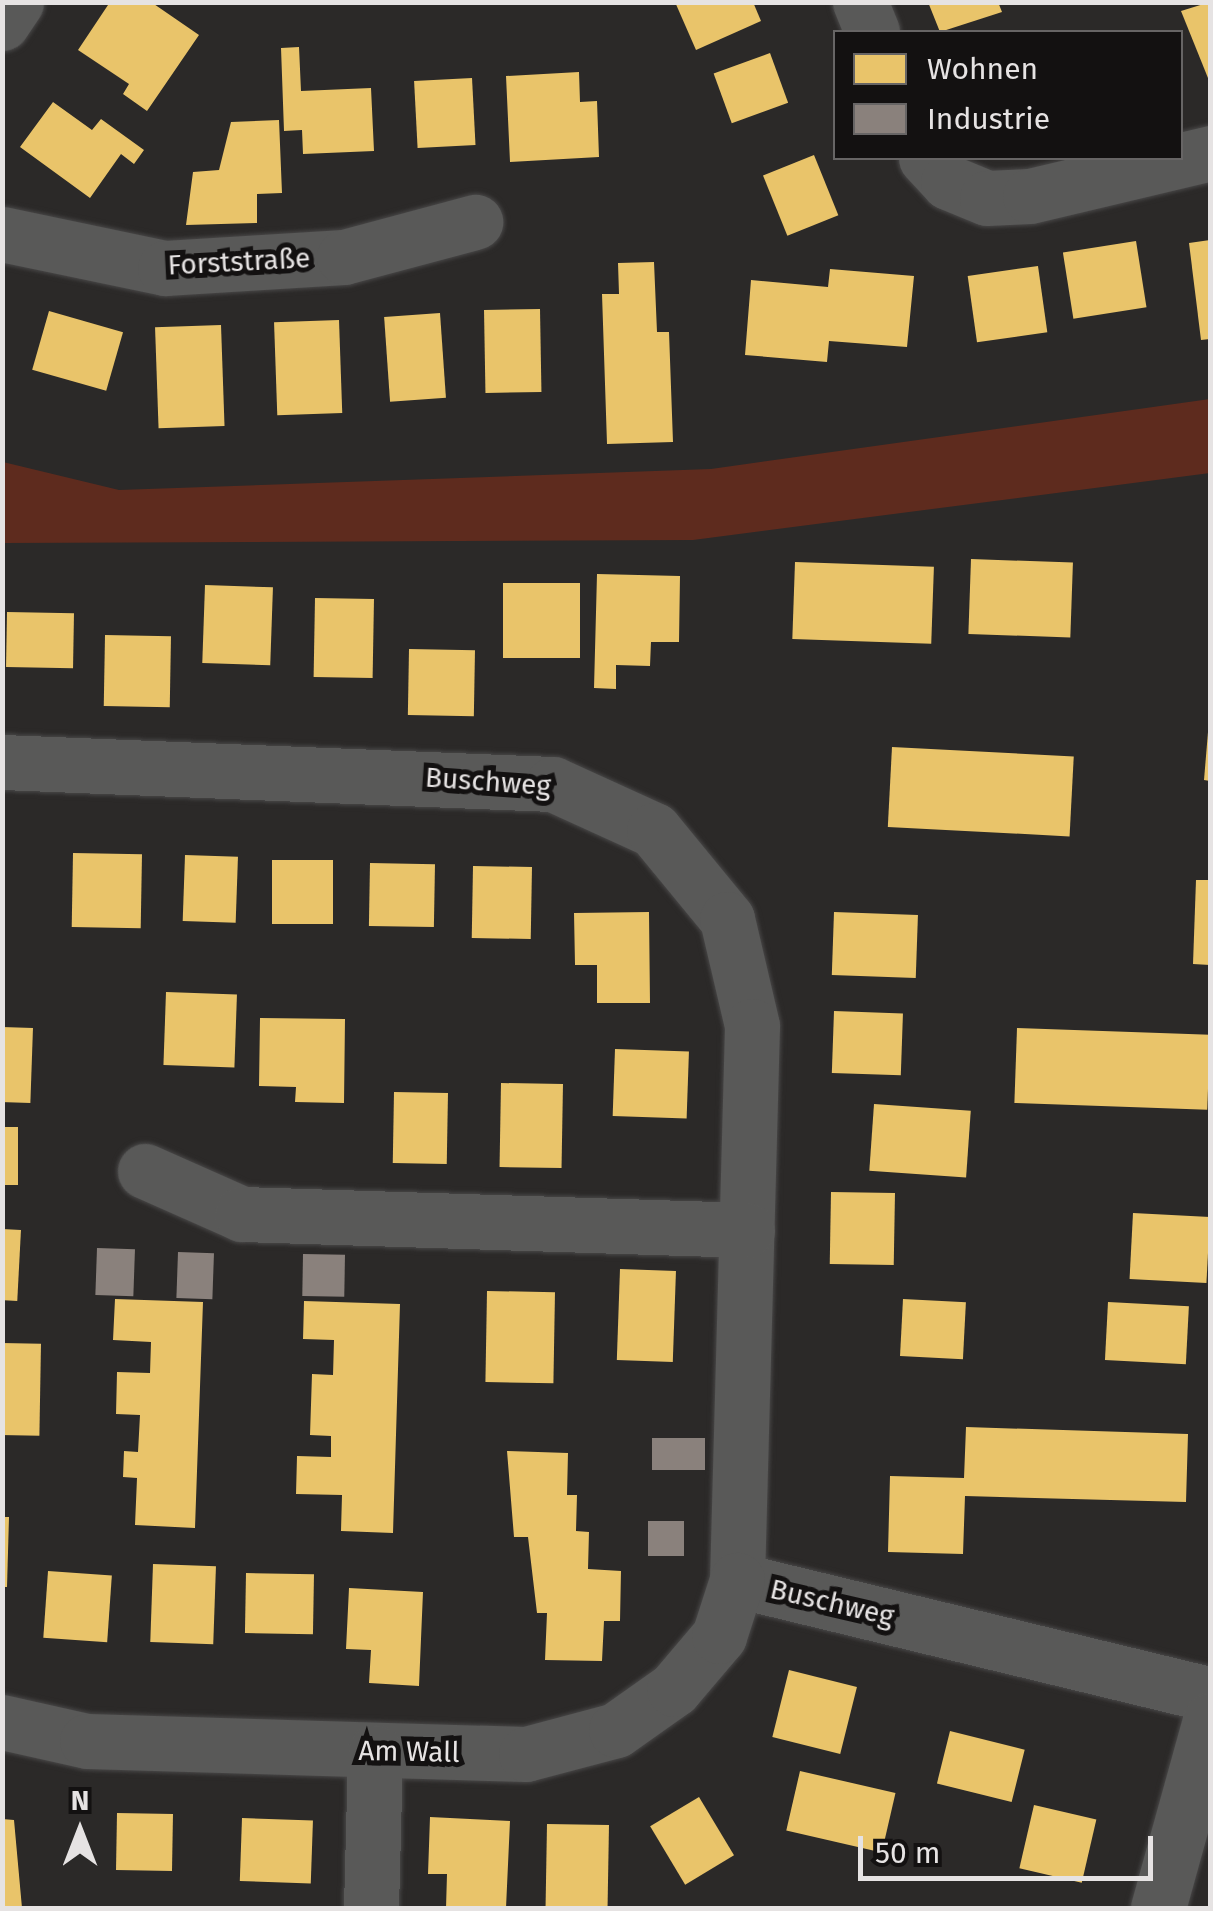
<!DOCTYPE html>
<html>
<head>
<meta charset="utf-8">
<style>
	body { margin:0 }
	#map { position:relative; width:1213px; height:1911px; overflow:hidden; background:#2b2928; font-family:"Fira Sans",sans-serif }
	div>[style] { position:absolute }
	.green>* { inset:0; background:#5e2b1e }
	.homes>* { inset:0; background:#e9c46a; transform-origin:0 0 }
	.industry>* { inset:0; background:#8a817c; transform-origin:0 0 }
	.roads { filter:drop-shadow(0 0 2px #484747) drop-shadow(0 0 2px #484747) }
	.minor>* { height:55px; margin:-27.5px; padding:0 27.5px; transform-origin:27.5px; border-radius:27.5px; background:#595958 }
	span { translate:-50% -50%; white-space:nowrap; text-align:center; line-height:1.15; -webkit-text-stroke:10px #131111; paint-order:stroke }
	.street-label { font-size:28px; color:#e6e3e3 }
	.frame { position:absolute; inset:0; border:5px solid #e6e3e3; pointer-events:none }
	.legend { position:absolute; left:833px; top:30px; width:350px; height:130px; box-sizing:border-box; background:#131111; border:2px solid #676565; margin:0; padding:12px 18px; list-style:none; font-size:30px; color:#e6e3e3 }
	.legend li { display:flex; align-items:center; gap:20px; height:50px }
	.legend b { width:50px; border:2px solid #676565 }
	.north { position:absolute; left:30px; top:1781px; width:100px; height:100px; -webkit-text-stroke:8px #131111; paint-order:stroke; rotate:0deg; font-size:28px; font-weight:700; line-height:40px; text-align:center; color:#e6e3e3 }
	.north::after { content:''; display:block; margin:auto; width:35px; height:45px; background:#e6e3e3; clip-path:polygon(50% 0,100% 100%,50% 72%,0 100%) }
	.scale { position:absolute; left:858px; top:1836px; width:295px; height:45px; box-sizing:border-box; border:5px solid #e6e3e3; border-top:0; padding-left:12px; font-size:30px; line-height:35px; white-space:nowrap; color:#e6e3e3; -webkit-text-stroke:8px #131111; paint-order:stroke }
</style>
</head>
<body>
<div id="map">
	<div class="green">
		<i style="clip-path:polygon(1210px 399px,1210px 473px,693px 540px,3px 543px,3px 462px,119px 490px,711px 469px)"></i>
	</div>
	<div class="homes">
		<i style="clip-path:polygon(110px 2px,151px 2px,199px 35px,147px 111px,123px 94px,129px 84px,78px 50px)"></i>
		<i style="clip-path:polygon(675px 2px,753px 2px,761px 21px,696px 50px)"></i>
		<i style="clip-path:polygon(928px 2px,998px 2px,1002px 12px,940px 32px)"></i>
		<i style="clip-path:polygon(1210px 2px,1210px 83px,1181px 11px)"></i>
		<i style="clip-path:polygon(299px 47px,301px 91px,371px 88px,374px 151px,303px 154px,302px 130px,284px 131px,281px 48px)"></i>
		<i style="left:770px;top:53px;width:53px;height:60px;rotate:70deg"></i>
		<i style="clip-path:polygon(579px 72px,580px 102px,597px 101px,599px 157px,510px 162px,506px 76px)"></i>
		<i style="left:472px;top:78px;width:67px;height:58px;rotate:87deg"></i>
		<i style="clip-path:polygon(53px 102px,92px 130px,101px 119px,144px 150px,134px 164px,121px 154px,90px 198px,20px 147px)"></i>
		<i style="clip-path:polygon(279px 120px,282px 193px,257px 194px,257px 223px,186px 225px,193px 172px,219px 170px,231px 122px)"></i>
		<i style="left:814px;top:155px;width:65px;height:55px;rotate:68deg"></i>
		<i style="clip-path:polygon(1210px 240px,1210px 339px,1201px 340px,1189px 243px)"></i>
		<i style="left:1136px;top:241px;width:67px;height:74px;rotate:81deg"></i>
		<i style="clip-path:polygon(654px 262px,657px 332px,669px 332px,673px 442px,607px 444px,602px 294px,619px 294px,618px 263px)"></i>
		<i style="left:1038px;top:266px;width:67px;height:71px;rotate:82deg"></i>
		<i style="clip-path:polygon(830px 269px,914px 276px,907px 347px,829px 341px,827px 362px,745px 355px,751px 280px,828px 287px)"></i>
		<i style="left:540px;top:309px;width:83px;height:56px;rotate:89deg"></i>
		<i style="left:49px;top:311px;width:77px;height:61px;rotate:16deg"></i>
		<i style="left:440px;top:313px;width:85px;height:56px;rotate:86deg"></i>
		<i style="left:339px;top:320px;width:93px;height:65px;rotate:88deg"></i>
		<i style="left:221px;top:325px;width:101px;height:66px;rotate:88deg"></i>
		<i style="left:971px;top:559px;width:102px;height:75px;rotate:2deg"></i>
		<i style="left:795px;top:562px;width:139px;height:77px;rotate:2deg"></i>
		<i style="clip-path:polygon(597px 574px,680px 576px,679px 642px,651px 642px,650px 666px,616px 665px,616px 689px,594px 688px)"></i>
		<i style="left:503px;top:583px;width:77px;height:75px"></i>
		<i style="left:205px;top:585px;width:68px;height:78px;rotate:2deg"></i>
		<i style="left:315px;top:598px;width:59px;height:79px;rotate:1deg"></i>
		<i style="left:7px;top:612px;width:67px;height:55px;rotate:1deg"></i>
		<i style="left:105px;top:635px;width:66px;height:71px;rotate:1deg"></i>
		<i style="left:409px;top:649px;width:66px;height:66px;rotate:1deg"></i>
		<i style="clip-path:polygon(1210px 708px,1210px 781px,1204px 780px)"></i>
		<i style="left:892px;top:747px;width:182px;height:80px;rotate:3deg"></i>
		<i style="left:73px;top:853px;width:69px;height:74px;rotate:1deg"></i>
		<i style="left:185px;top:855px;width:53px;height:66px;rotate:2deg"></i>
		<i style="left:272px;top:860px;width:61px;height:64px"></i>
		<i style="left:370px;top:863px;width:65px;height:63px;rotate:1deg"></i>
		<i style="left:473px;top:866px;width:59px;height:72px;rotate:1deg"></i>
		<i style="clip-path:polygon(1196px 880px,1210px 880px,1210px 965px,1193px 964px)"></i>
		<i style="clip-path:polygon(649px 912px,650px 1003px,597px 1003px,597px 965px,575px 965px,574px 913px)"></i>
		<i style="left:834px;top:912px;width:84px;height:63px;rotate:2deg"></i>
		<i style="left:166px;top:992px;width:71px;height:73px;rotate:2deg"></i>
		<i style="left:834px;top:1011px;width:69px;height:62px;rotate:2deg"></i>
		<i style="clip-path:polygon(260px 1018px,345px 1019px,344px 1103px,295px 1102px,296px 1087px,259px 1086px)"></i>
		<i style="left:2px;top:1027px;width:31px;height:75px;rotate:2deg"></i>
		<i style="left:1017px;top:1028px;width:193px;height:75px;rotate:2deg"></i>
		<i style="left:615px;top:1049px;width:74px;height:67px;rotate:2deg"></i>
		<i style="left:501px;top:1083px;width:62px;height:84px;rotate:1deg"></i>
		<i style="left:394px;top:1092px;width:54px;height:71px;rotate:1deg"></i>
		<i style="left:874px;top:1104px;width:97px;height:67px;rotate:4deg"></i>
		<i style="left:2px;top:1127px;width:16px;height:58px"></i>
		<i style="left:831px;top:1192px;width:64px;height:72px;rotate:1deg"></i>
		<i style="left:1133px;top:1213px;width:77px;height:66px;rotate:3deg"></i>
		<i style="left:2px;top:1229px;width:19px;height:71px;rotate:3deg"></i>
		<i style="left:620px;top:1269px;width:56px;height:91px;rotate:2deg"></i>
		<i style="left:487px;top:1291px;width:68px;height:91px;rotate:1deg"></i>
		<i style="clip-path:polygon(115px 1299px,203px 1302px,195px 1528px,135px 1525px,137px 1478px,123px 1477px,124px 1451px,138px 1452px,140px 1415px,116px 1414px,117px 1372px,150px 1373px,151px 1342px,113px 1340px)"></i>
		<i style="left:903px;top:1299px;width:63px;height:57px;rotate:3deg"></i>
		<i style="clip-path:polygon(304px 1301px,400px 1304px,393px 1533px,341px 1531px,342px 1495px,296px 1494px,297px 1456px,331px 1457px,331px 1436px,310px 1435px,312px 1374px,333px 1375px,334px 1340px,303px 1339px)"></i>
		<i style="left:1108px;top:1302px;width:81px;height:58px;rotate:3deg"></i>
		<i style="left:2px;top:1343px;width:39px;height:92px;rotate:1deg"></i>
		<i style="clip-path:polygon(966px 1427px,1188px 1434px,1186px 1502px,965px 1496px,963px 1554px,888px 1552px,890px 1476px,964px 1478px)"></i>
		<i style="clip-path:polygon(507px 1451px,568px 1453px,567px 1495px,577px 1495px,576px 1531px,589px 1532px,588px 1569px,621px 1571px,620px 1621px,604px 1621px,602px 1661px,545px 1660px,547px 1613px,537px 1613px,528px 1537px,514px 1537px)"></i>
		<i style="clip-path:polygon(2px 1517px,9px 1517px,7px 1587px,2px 1587px)"></i>
		<i style="left:153px;top:1564px;width:63px;height:78px;rotate:2deg"></i>
		<i style="left:48px;top:1571px;width:64px;height:67px;rotate:4deg"></i>
		<i style="left:246px;top:1573px;width:68px;height:60px;rotate:1deg"></i>
		<i style="clip-path:polygon(349px 1588px,423px 1592px,419px 1686px,369px 1683px,371px 1650px,346px 1649px)"></i>
		<i style="left:789px;top:1670px;width:70px;height:69px;rotate:14deg"></i>
		<i style="left:950px;top:1731px;width:77px;height:54px;rotate:14deg"></i>
		<i style="left:800px;top:1771px;width:98px;height:61px;rotate:13deg"></i>
		<i style="left:699px;top:1797px;width:68px;height:57px;rotate:59deg"></i>
		<i style="left:1034px;top:1805px;width:64px;height:65px;rotate:13deg"></i>
		<i style="left:117px;top:1813px;width:56px;height:57px;rotate:1deg"></i>
		<i style="clip-path:polygon(430px 1817px,510px 1821px,506px 1908px,446px 1908px,447px 1874px,428px 1874px)"></i>
		<i style="left:242px;top:1818px;width:71px;height:63px;rotate:2deg"></i>
		<i style="clip-path:polygon(2px 1819px,14px 1820px,22px 1908px,2px 1908px)"></i>
		<i style="left:547px;top:1824px;width:62px;height:84px;rotate:1deg"></i>
	</div>
	<div class="industry">
		<i style="left:97px;top:1248px;width:38px;height:47px;rotate:2deg"></i>
		<i style="left:178px;top:1252px;width:36px;height:46px;rotate:2deg"></i>
		<i style="left:303px;top:1254px;width:42px;height:42px;rotate:1deg"></i>
		<i style="left:652px;top:1438px;width:53px;height:32px"></i>
		<i style="left:648px;top:1521px;width:36px;height:35px"></i>
	</div>
	<div class="roads">
		<div class="minor">
			<i style="left:860px;top:2px;width:32px;rotate:68deg"></i>
			<i style="left:2px;top:23px;width:25px;rotate:-56deg"></i>
			<i style="left:926px;top:158px;width:33px;rotate:47deg"></i>
			<i style="left:948px;top:182px;width:42px;rotate:22.3deg"></i>
			<i style="left:987px;top:198px;width:43px;rotate:-2.7deg"></i>
			<i style="left:1030px;top:196px;width:185px;rotate:-13.4deg"></i>
			<i style="left:2px;top:234px;width:167px;rotate:11.8deg"></i>
			<i style="left:165px;top:268px;width:179px;rotate:-3.5deg"></i>
			<i style="left:344px;top:257px;width:136px;rotate:-15deg"></i>
			<i style="left:2px;top:762px;width:551px;rotate:2.29deg"></i>
			<i style="left:553px;top:784px;width:111px;rotate:24.5deg"></i>
			<i style="left:654px;top:830px;width:115px;rotate:50.6deg"></i>
			<i style="left:727px;top:919px;width:110px;rotate:76.8deg"></i>
			<i style="left:752px;top:1026px;width:554px;rotate:91.55deg"></i>
			<i style="left:737px;top:1580px;width:487px;rotate:13.6deg"></i>
			<i style="left:145px;top:1171px;width:106px;rotate:23.9deg"></i>
			<i style="left:242px;top:1214px;width:505px;rotate:1.81deg"></i>
			<i style="left:2px;top:1722px;width:87px;rotate:12.6deg"></i>
			<i style="left:87px;top:1741px;width:439px;rotate:1.7deg"></i>
			<i style="left:526px;top:1754px;width:93px;rotate:-14.9deg"></i>
			<i style="left:616px;top:1730px;width:71px;rotate:-35.3deg"></i>
			<i style="left:674px;top:1689px;width:70px;rotate:-49.7deg"></i>
			<i style="left:719px;top:1636px;width:59px;rotate:-72.2deg"></i>
			<i style="left:371px;top:1908px;width:156px;rotate:-88.5deg"></i>
			<i style="left:1158px;top:1908px;width:195px;rotate:-74.5deg"></i>
		</div>
	</div>
	<div class="street-label">
		<span style="left:239px;top:262px;rotate:-3deg">Forststraße</span>
		<span style="left:488px;top:782px;rotate:4deg">Buschweg</span>
		<span style="left:832px;top:1603px;rotate:13deg">Buschweg</span>
		<span style="left:409px;top:1752px;rotate:1deg">Am Wall</span>
	</div>
	<div class="frame"></div>
	<ul class="legend">
	<li><b style="height:28px;background:#e9c46a"></b>Wohnen</li>
	<li><b style="height:28px;background:#8a817c"></b>Industrie</li>
	</ul>
	<div class="north">N</div>
	<div class="scale">50 m</div>
</div>
</body>
</html>
